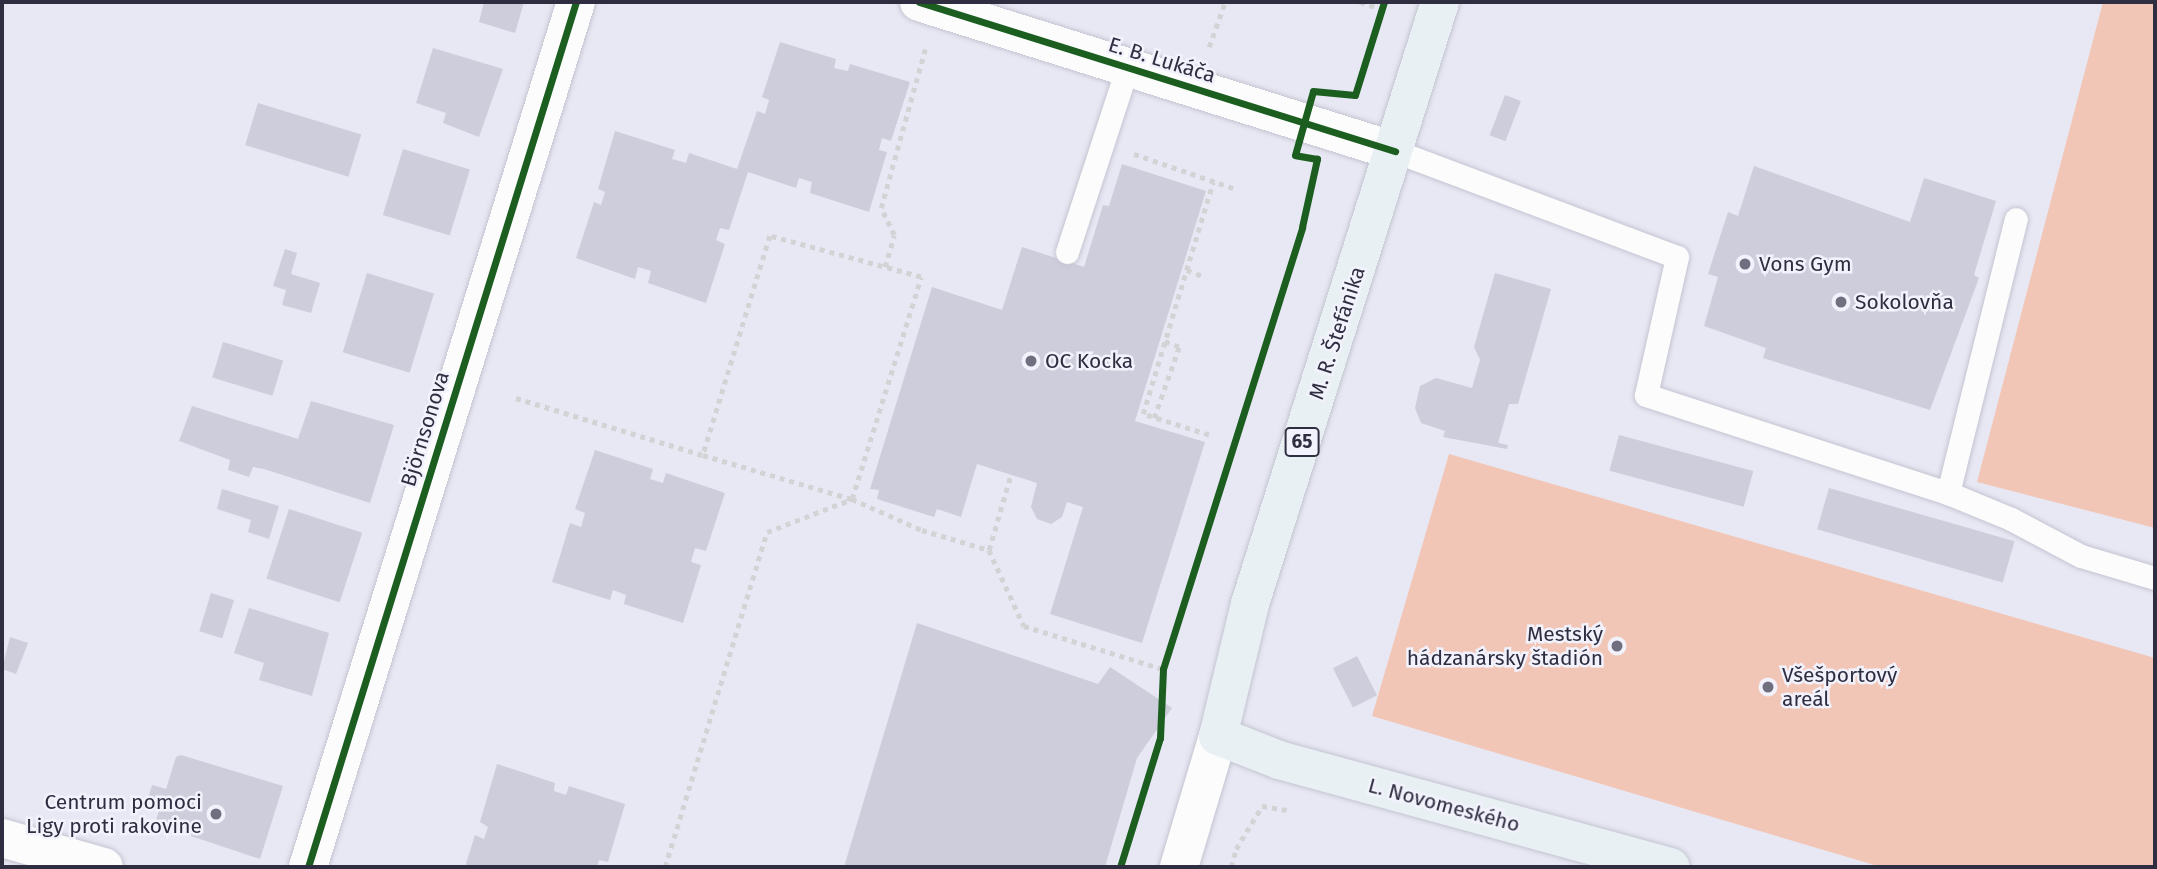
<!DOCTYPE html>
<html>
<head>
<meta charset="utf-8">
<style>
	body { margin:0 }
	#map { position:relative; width:2157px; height:869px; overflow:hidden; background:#e8e8f4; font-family:"Fira Sans",sans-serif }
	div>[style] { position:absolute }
	.green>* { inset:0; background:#f2c6b6 }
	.building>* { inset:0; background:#cdcddb; transform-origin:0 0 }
	.path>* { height:4.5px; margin-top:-2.25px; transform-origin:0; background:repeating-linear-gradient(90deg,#d3d3d6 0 5px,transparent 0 10px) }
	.roads { filter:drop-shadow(0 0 2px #c4c4d2) drop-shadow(0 0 2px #c4c4d2) }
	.service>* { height:23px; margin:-11.5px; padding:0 11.5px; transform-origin:11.5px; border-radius:11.5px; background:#fcfcfd }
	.minor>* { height:38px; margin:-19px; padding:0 19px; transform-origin:19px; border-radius:19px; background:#fcfcfd }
	.primary>* { height:38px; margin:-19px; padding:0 19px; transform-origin:19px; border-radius:19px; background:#e9f0f4 }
	.cycleway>* { height:7px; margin:-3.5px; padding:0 3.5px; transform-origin:3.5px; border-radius:3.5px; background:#1b5e20 }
	.dots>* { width:19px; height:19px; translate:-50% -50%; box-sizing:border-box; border:4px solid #f2f2fd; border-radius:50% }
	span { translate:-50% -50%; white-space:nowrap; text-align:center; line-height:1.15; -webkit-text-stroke:5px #f2f2fd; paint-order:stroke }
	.shield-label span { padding:2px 5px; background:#f2f2fd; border:2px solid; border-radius:5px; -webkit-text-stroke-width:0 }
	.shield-label { font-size:19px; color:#2f2e41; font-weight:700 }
	.street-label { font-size:21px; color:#2f2e41 }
	.poi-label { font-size:21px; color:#2f2e41 }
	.left { translate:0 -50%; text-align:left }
	.right { translate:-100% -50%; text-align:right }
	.frame { position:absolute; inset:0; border:4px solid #2f2e41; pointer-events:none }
</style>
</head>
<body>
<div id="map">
	<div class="green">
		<i style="clip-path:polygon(2103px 2px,2155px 2px,2155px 528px,1977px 482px)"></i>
		<i style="clip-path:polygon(1449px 454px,2155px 658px,2155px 867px,1881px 867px,1372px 716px)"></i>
	</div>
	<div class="building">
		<i style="clip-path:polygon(484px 2px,524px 2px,515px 33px,479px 22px)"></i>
		<i style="clip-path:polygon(780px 42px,836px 59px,834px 68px,848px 71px,850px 64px,910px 82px,891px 141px,882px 138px,879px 150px,887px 152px,869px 212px,810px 193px,812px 182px,799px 178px,796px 188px,748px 172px,729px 230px,720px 228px,716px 240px,725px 244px,706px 303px,648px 283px,651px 271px,638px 267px,635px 279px,576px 258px,594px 202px,601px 205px,605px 192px,598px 189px,615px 131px,675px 150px,672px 159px,686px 163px,689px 153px,737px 169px,757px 111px,765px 114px,769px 100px,762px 97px)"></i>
		<i style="clip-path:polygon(433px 48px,503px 69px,479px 137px,443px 123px,446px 113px,416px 103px)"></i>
		<i style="left:1505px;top:95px;width:17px;height:43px;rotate:21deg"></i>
		<i style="left:258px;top:103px;width:108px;height:44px;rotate:17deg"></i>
		<i style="left:403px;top:149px;width:70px;height:69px;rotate:17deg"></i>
		<i style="clip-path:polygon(1122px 164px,1206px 191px,1135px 421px,1205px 442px,1142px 643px,1050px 614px,1083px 507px,1067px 502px,1062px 517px,1051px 524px,1037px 519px,1031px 507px,1037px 483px,977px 464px,961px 517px,937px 509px,934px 517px,877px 499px,879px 490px,870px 489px,932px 287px,1002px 310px,1022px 247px,1084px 267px,1103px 205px,1109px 206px)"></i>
		<i style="clip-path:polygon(1754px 166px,1910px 222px,1924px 178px,1996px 201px,1974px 275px,1979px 278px,1930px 410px,1763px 358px,1766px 348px,1704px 326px,1718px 277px,1708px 274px,1728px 212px,1738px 216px)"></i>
		<i style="clip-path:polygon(285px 249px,297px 253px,291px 274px,320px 283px,311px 313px,282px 305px,286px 290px,273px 286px)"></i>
		<i style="left:367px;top:273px;width:70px;height:83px;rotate:17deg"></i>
		<i style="clip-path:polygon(1495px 273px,1551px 289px,1518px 404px,1509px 404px,1498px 443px,1508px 445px,1507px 449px,1443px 437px,1445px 431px,1421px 423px,1415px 408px,1420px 386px,1436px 378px,1472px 388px,1480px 360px,1474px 347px)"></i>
		<i style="left:223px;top:342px;width:63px;height:37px;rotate:17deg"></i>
		<i style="clip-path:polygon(311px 401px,394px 425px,370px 503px,264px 469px,253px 467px,249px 477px,228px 470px,230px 460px,179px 441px,192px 406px,298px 439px)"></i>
		<i style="left:1619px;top:435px;width:139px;height:37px;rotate:15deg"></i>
		<i style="clip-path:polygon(595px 450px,653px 469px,650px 479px,663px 483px,666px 473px,725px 493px,706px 551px,695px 548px,691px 562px,701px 565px,683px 623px,624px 604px,626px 595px,613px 590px,610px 600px,552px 582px,570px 523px,581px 527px,585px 513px,575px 509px)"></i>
		<i style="left:1829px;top:488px;width:193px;height:43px;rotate:16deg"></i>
		<i style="clip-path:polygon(222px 489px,279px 506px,269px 539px,248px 532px,251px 520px,217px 509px)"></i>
		<i style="left:289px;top:509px;width:77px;height:73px;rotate:18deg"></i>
		<i style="left:211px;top:593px;width:24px;height:40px;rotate:17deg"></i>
		<i style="clip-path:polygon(249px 608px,329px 633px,312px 696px,259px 680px,264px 663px,234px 653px)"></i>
		<i style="clip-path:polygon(917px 623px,1098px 684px,1110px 667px,1172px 708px,1137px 758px,1105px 867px,844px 867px)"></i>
		<i style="clip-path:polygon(10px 637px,28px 643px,16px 674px,2px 669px)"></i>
		<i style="left:1357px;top:656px;width:44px;height:27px;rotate:63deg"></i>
		<i style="clip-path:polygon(181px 755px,283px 786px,260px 859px,155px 824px,161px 803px,148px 799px,152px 785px,166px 789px,176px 757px)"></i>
		<i style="clip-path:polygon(497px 764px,555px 783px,554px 791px,566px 795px,569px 786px,625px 804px,608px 862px,599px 860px,597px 867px,465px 867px,475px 835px,484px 839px,488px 827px,480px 822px)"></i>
	</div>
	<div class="path">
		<i style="left:1360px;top:2px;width:23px;rotate:18deg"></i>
		<i style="left:1209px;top:47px;width:48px;rotate:-70.4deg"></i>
		<i style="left:1134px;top:154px;width:105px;rotate:19deg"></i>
		<i style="left:885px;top:267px;width:33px;rotate:-74deg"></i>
		<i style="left:894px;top:235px;width:30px;rotate:-116deg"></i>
		<i style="left:881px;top:208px;width:165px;rotate:-74.5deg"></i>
		<i style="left:1187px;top:270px;width:17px;rotate:21deg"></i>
		<i style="left:516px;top:398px;width:195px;rotate:17deg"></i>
		<i style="left:703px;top:455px;width:155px;rotate:16.5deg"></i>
		<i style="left:852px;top:499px;width:232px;rotate:-72.7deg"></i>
		<i style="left:921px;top:277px;width:156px;rotate:-164.8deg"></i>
		<i style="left:770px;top:236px;width:229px;rotate:107deg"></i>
		<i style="left:1154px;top:418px;width:75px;rotate:-70.6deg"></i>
		<i style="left:1179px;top:347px;width:15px;rotate:-160deg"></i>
		<i style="left:1209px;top:435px;width:69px;rotate:-162.3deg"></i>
		<i style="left:1143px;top:414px;width:242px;rotate:-73.2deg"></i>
		<i style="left:989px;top:550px;width:84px;rotate:65.3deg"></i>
		<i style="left:1024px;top:626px;width:145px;rotate:17.2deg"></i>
		<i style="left:665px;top:867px;width:350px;rotate:-73.1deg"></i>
		<i style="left:767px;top:532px;width:91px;rotate:-21.2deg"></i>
		<i style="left:852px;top:499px;width:77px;rotate:23.9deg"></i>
		<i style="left:922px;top:530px;width:70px;rotate:16.6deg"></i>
		<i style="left:989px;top:550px;width:79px;rotate:-73.9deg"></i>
		<i style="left:1231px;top:867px;width:19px;rotate:-74deg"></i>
		<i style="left:1236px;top:849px;width:50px;rotate:-58.8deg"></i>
		<i style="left:1262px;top:806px;width:25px;rotate:9deg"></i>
	</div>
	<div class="roads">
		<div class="service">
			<i style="left:1395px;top:151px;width:301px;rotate:20.6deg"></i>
			<i style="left:1677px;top:257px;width:141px;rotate:102.7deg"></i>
			<i style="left:1646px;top:395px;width:318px;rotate:18deg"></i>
			<i style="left:1948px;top:493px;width:68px;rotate:22.4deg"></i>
			<i style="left:2011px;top:519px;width:79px;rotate:27.9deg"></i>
			<i style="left:2081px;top:556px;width:77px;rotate:16.6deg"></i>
			<i style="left:1067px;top:252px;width:194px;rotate:-71.9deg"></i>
			<i style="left:1948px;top:493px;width:282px;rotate:-76.1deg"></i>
		</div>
		<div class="minor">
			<i style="left:919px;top:2px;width:499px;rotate:17.4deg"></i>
			<i style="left:2px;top:838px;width:106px;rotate:15.9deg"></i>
			<i style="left:308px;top:867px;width:906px;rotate:-72.79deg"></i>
			<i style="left:1179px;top:867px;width:137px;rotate:-73.4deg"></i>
		</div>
		<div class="primary">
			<i style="left:1440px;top:2px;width:631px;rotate:107.52deg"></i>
			<i style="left:1250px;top:604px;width:136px;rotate:103.6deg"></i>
			<i style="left:1218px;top:736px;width:66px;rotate:21.5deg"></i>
			<i style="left:1279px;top:760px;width:406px;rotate:15.3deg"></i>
		</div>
	</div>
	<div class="cycleway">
		<i style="left:919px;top:2px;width:499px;rotate:17.4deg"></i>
		<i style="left:308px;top:867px;width:906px;rotate:-72.79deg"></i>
		<i style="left:1120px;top:867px;width:135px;rotate:-72.8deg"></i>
		<i style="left:1160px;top:738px;width:69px;rotate:-87.5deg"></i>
		<i style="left:1163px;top:669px;width:463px;rotate:-72.5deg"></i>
		<i style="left:1302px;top:227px;width:70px;rotate:-77.6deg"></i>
		<i style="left:1317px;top:159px;width:22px;rotate:-170deg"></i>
		<i style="left:1295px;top:155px;width:66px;rotate:-74.3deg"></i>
		<i style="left:1313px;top:91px;width:42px;rotate:5.4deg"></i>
		<i style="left:1355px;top:95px;width:97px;rotate:-72.7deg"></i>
	</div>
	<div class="dots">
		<i style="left:1745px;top:264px;background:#706f80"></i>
		<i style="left:1841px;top:302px;background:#706f80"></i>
		<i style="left:1031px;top:361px;background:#706f80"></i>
		<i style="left:1617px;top:646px;background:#706f80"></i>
		<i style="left:1768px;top:687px;background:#706f80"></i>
		<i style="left:216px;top:814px;background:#706f80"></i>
	</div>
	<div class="shield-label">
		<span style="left:1302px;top:442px">65</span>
	</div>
	<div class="street-label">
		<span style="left:1162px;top:60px;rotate:17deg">E. B. Lukáča</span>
		<span style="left:1337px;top:333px;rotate:-72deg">M. R. Štefánika</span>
		<span style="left:425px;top:429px;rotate:-73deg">Björnsonova</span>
		<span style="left:1444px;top:805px;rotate:15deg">L. Novomeského</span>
	</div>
	<div class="poi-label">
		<span class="left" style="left:1759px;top:264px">Vons Gym</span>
		<span class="left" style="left:1855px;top:302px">Sokolovňa</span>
		<span class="left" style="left:1045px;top:361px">OC Kocka</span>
		<span class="right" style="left:1603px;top:646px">Mestský<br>hádzanársky štadión</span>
		<span class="left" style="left:1782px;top:687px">Všešportový<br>areál</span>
		<span class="right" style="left:202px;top:814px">Centrum pomoci<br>Ligy proti rakovine</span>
	</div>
	<div class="frame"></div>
</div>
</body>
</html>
